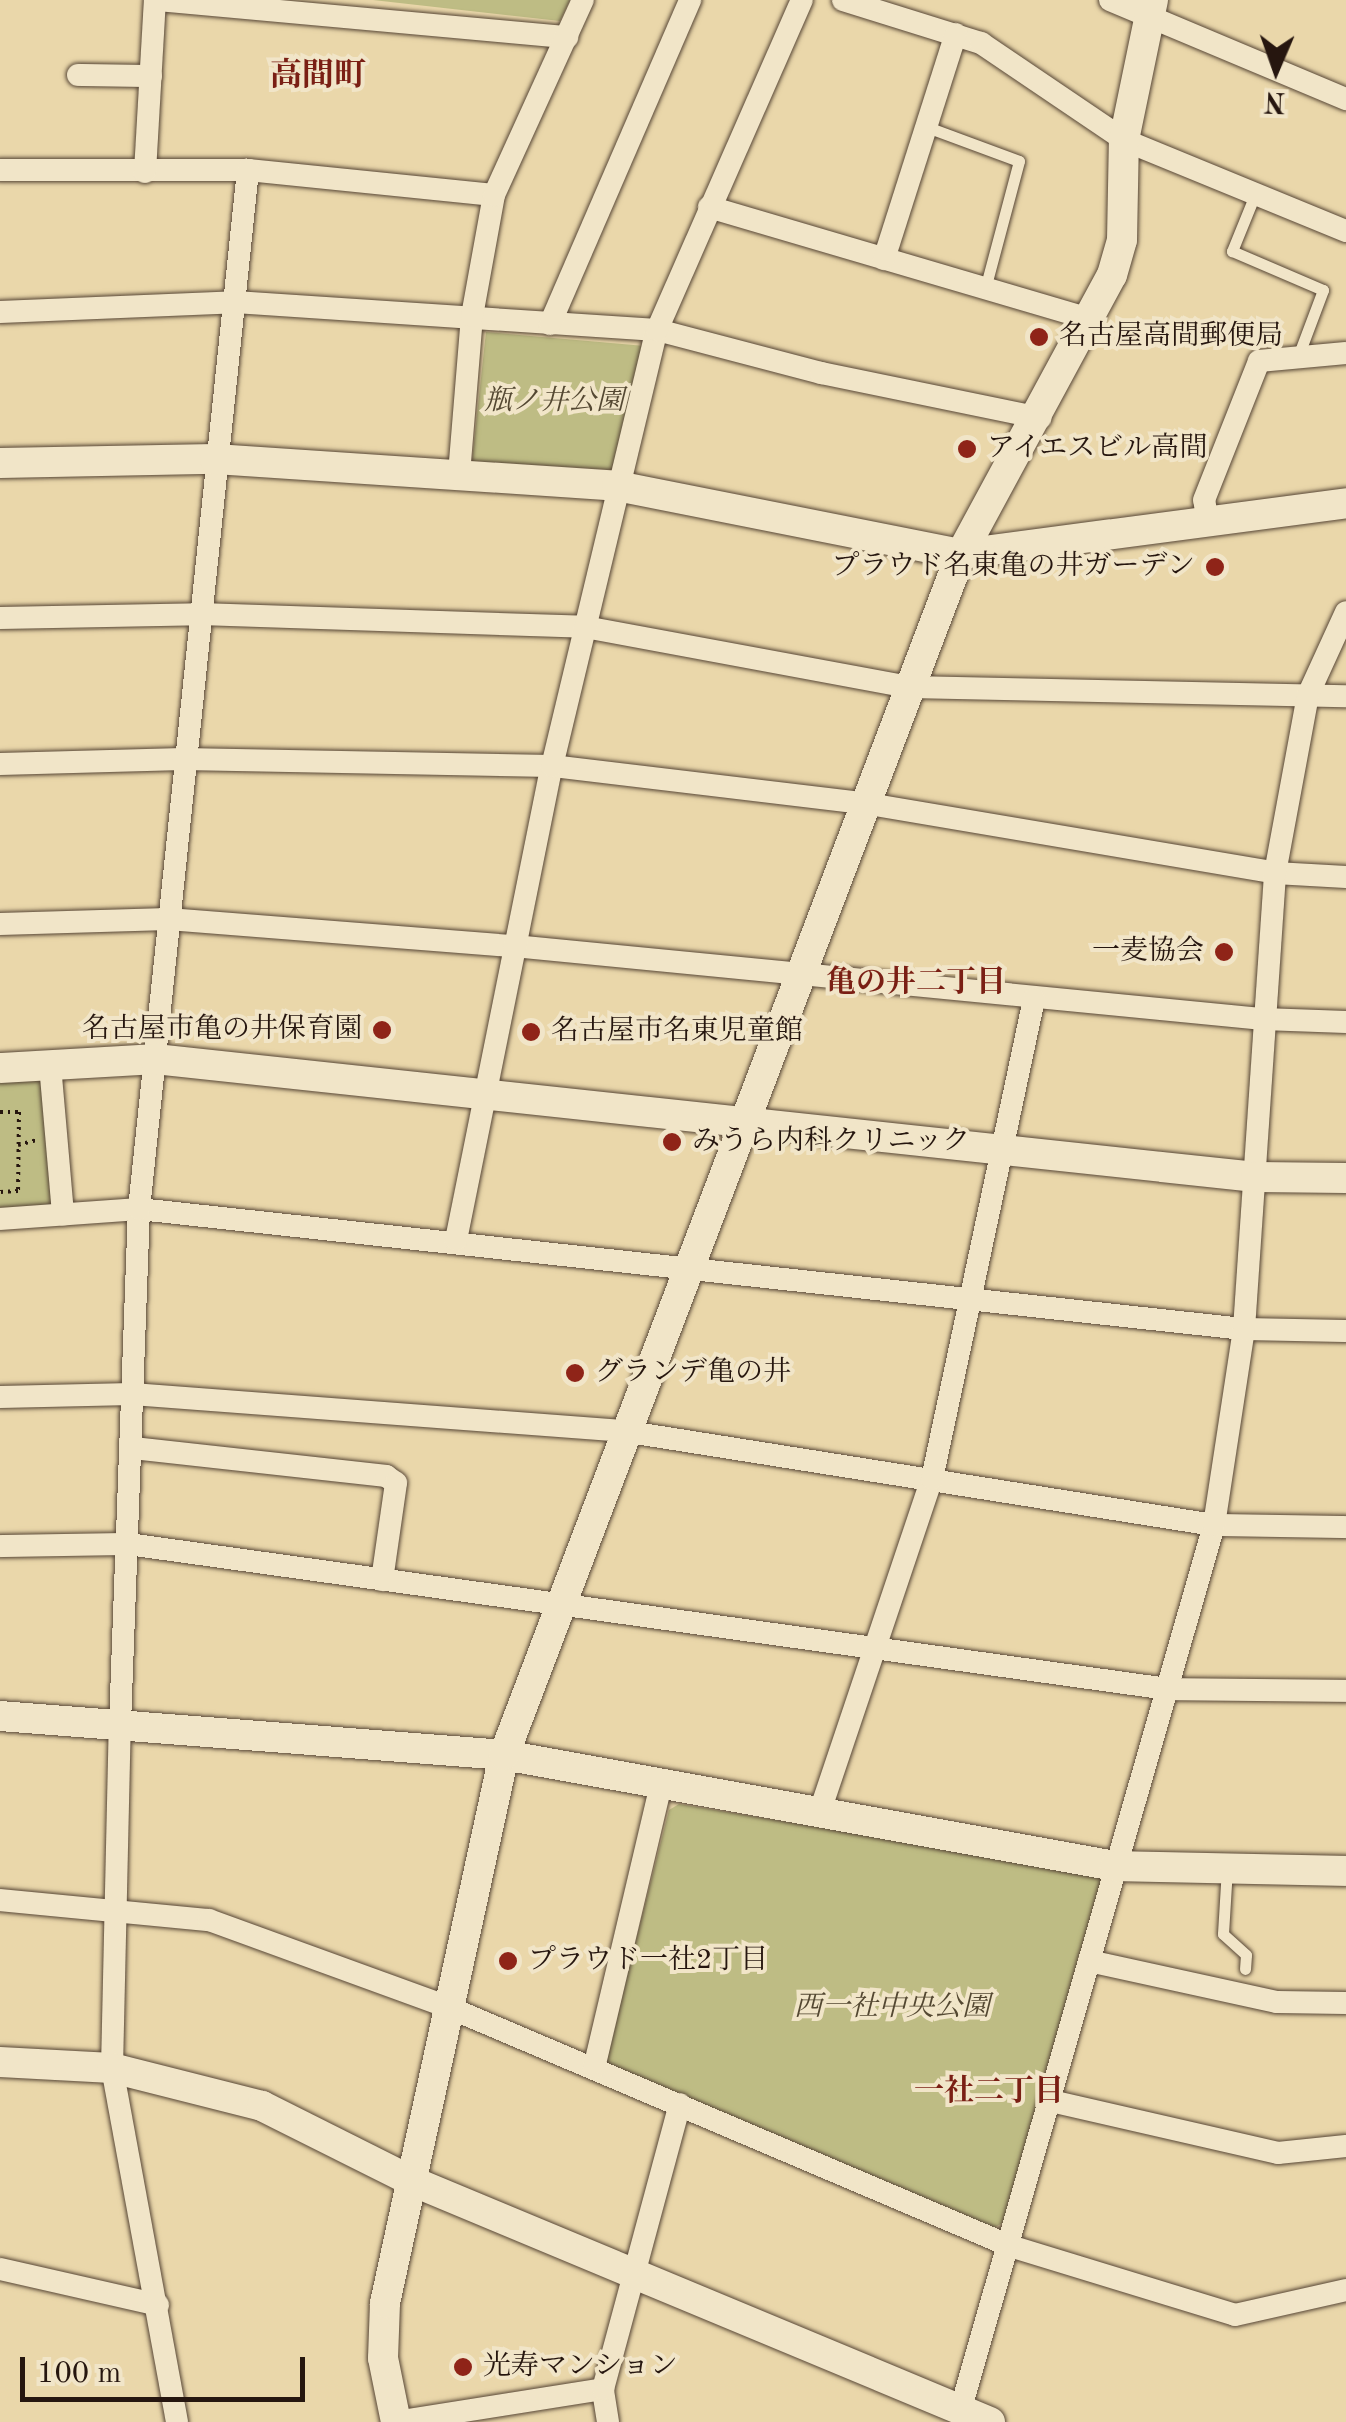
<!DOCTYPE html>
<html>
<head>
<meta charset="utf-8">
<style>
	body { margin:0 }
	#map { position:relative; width:1346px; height:2422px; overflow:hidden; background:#ead7aa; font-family:"Old Standard TT","Noto Serif JP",serif }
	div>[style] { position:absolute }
	.green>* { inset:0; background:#bebc84 }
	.path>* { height:4px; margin-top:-2px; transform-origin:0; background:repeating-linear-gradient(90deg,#26160f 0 2.5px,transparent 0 7.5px) }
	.roads { filter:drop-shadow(0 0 2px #574636) drop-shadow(0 0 2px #574636) }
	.lane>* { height:11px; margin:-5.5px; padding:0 5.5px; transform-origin:5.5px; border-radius:5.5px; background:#f1e5c8 }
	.street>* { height:22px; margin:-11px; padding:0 11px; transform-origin:11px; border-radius:11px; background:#f1e5c8 }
	.secondary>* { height:30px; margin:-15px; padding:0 15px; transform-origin:15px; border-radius:15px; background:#f1e5c8 }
	.dots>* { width:28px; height:28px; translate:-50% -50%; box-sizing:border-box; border:5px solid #f1e5c8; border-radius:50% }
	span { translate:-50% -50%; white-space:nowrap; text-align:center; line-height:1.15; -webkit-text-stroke:8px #f1e5c8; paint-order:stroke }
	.poi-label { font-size:28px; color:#26160f }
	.left { translate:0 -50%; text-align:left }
	.right { translate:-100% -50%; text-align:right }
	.park-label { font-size:28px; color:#544832; font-style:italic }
	.neighbourhood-label { font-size:30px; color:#7a1f14; font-weight:700 }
	.quarter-label { font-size:32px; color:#7a1f14; font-weight:700 }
	.north { position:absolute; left:1226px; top:20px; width:100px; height:100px; -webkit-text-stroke:8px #f1e5c8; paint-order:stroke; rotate:182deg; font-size:28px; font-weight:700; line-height:40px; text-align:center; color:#26160f }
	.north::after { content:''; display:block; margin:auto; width:35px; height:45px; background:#26160f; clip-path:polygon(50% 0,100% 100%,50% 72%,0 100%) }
	.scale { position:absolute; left:20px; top:2357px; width:285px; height:45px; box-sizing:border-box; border:5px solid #26160f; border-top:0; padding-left:12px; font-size:30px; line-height:35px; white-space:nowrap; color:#26160f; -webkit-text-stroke:8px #f1e5c8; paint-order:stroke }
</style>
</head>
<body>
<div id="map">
	<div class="green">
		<i style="clip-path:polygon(373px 0,570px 0,560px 21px)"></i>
		<i style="clip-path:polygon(486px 332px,645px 346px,612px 470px,472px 461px)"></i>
		<i style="clip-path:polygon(42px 1077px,53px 1207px,0 1211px,0 1080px)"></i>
		<i style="clip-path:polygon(679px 1804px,1099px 1874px,1103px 1882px,1006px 2221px,992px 2229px,604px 2066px,669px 1810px)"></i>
	</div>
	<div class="path">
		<i style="left:0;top:1112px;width:19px"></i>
		<i style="left:19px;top:1112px;width:79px;rotate:90.7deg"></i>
		<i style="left:18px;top:1191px;width:18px;rotate:177deg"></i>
		<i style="left:18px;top:1145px;width:20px;rotate:-15deg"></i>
	</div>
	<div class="roads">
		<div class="lane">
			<i style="left:927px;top:127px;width:98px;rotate:20.3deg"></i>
			<i style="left:1019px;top:161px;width:132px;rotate:104.9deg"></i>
			<i style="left:1256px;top:192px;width:64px;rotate:112.1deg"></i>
			<i style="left:1232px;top:251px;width:99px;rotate:23.2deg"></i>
			<i style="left:1323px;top:290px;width:74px;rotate:110.6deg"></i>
			<i style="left:1227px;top:1868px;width:66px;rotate:93.5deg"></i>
			<i style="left:1223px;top:1934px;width:31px;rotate:42deg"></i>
			<i style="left:1246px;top:1955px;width:14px;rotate:94deg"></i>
		</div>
		<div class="street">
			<i style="left:158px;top:0;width:411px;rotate:5.2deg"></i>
			<i style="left:843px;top:0;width:145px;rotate:17.3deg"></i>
			<i style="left:981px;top:43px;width:173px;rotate:34.1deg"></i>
			<i style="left:1124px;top:140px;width:240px;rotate:22.3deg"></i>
			<i style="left:1110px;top:0;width:256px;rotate:22.8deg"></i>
			<i style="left:78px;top:75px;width:73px;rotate:0.8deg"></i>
			<i style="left:0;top:170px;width:248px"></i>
			<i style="left:248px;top:170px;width:247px;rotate:5.8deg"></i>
			<i style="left:145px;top:172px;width:172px;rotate:-86.7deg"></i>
			<i style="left:709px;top:207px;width:399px;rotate:16.4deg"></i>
			<i style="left:884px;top:259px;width:236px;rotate:-72.3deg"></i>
			<i style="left:0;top:312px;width:235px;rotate:-2.4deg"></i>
			<i style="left:235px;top:302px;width:423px;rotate:3.8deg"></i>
			<i style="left:657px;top:330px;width:170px;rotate:14.7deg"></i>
			<i style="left:821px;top:373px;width:224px;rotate:11.6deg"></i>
			<i style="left:550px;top:324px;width:353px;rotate:-66.6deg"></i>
			<i style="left:459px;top:474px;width:159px;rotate:-85.3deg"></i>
			<i style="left:472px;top:316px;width:123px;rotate:-79.7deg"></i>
			<i style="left:494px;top:195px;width:214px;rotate:-65.5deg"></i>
			<i style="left:1208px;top:524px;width:24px;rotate:-99deg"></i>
			<i style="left:1204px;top:500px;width:149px;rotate:-68.4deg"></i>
			<i style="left:1259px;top:361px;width:87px;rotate:-5.3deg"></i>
			<i style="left:0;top:618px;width:200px;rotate:-1.1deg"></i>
			<i style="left:200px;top:614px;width:385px;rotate:1.9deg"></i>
			<i style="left:585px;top:627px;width:330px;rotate:10.5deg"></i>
			<i style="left:909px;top:687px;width:437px;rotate:1.2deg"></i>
			<i style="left:0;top:764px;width:183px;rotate:-1.6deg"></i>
			<i style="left:183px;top:759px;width:369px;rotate:1.1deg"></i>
			<i style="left:552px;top:766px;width:319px;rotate:6.8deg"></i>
			<i style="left:869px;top:804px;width:412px;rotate:9.6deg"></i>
			<i style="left:1275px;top:873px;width:71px;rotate:3.2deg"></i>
			<i style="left:0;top:924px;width:168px;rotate:-1.7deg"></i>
			<i style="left:168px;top:919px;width:347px;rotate:4.5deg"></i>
			<i style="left:514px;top:946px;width:753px;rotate:5.57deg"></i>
			<i style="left:1263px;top:1019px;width:83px;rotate:2.1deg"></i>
			<i style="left:50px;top:1065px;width:150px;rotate:85deg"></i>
			<i style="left:0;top:1219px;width:139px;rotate:-4.1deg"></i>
			<i style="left:139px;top:1209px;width:1111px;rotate:6.2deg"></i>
			<i style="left:1244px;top:1329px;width:102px;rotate:1.1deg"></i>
			<i style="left:456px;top:1240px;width:484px;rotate:-78.6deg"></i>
			<i style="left:552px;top:766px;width:448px;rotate:-76.5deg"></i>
			<i style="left:657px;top:330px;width:360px;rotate:-66.3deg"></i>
			<i style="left:0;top:1397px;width:132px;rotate:-1.3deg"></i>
			<i style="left:132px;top:1394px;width:492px;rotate:4.3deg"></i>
			<i style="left:623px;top:1431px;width:598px;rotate:9.04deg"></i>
			<i style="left:1214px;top:1525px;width:132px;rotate:0.9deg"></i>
			<i style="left:133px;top:1448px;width:255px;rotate:6.3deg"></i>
			<i style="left:386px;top:1476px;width:12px;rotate:35deg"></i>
			<i style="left:396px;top:1483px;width:98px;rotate:98.2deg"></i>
			<i style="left:0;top:1546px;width:128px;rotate:-0.9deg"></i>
			<i style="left:128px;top:1544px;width:1049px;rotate:7.94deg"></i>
			<i style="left:1167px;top:1689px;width:179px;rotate:0.6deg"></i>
			<i style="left:819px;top:1814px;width:354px;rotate:-71.4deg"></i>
			<i style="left:932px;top:1479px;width:491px;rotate:-78deg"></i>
			<i style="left:0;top:1900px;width:210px;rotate:5.5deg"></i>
			<i style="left:209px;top:1920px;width:254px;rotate:20deg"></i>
			<i style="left:448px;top:2007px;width:611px;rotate:23.04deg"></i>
			<i style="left:1010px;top:2246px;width:235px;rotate:17deg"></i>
			<i style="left:1235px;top:2315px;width:114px;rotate:-12.7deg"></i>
			<i style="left:1089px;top:1961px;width:192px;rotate:12.3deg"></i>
			<i style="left:1277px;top:2002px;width:69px;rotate:0.8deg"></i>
			<i style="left:594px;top:2068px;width:292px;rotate:-76.7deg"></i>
			<i style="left:1051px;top:2101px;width:233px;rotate:12.9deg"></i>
			<i style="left:1278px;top:2153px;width:68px;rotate:-5.9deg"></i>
			<i style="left:0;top:2269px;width:162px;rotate:12.8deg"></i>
			<i style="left:961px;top:2408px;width:919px;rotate:-74.01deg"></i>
			<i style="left:1214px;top:1525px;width:198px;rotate:-81.3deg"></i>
			<i style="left:1244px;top:1329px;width:457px;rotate:-86.1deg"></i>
			<i style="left:1275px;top:873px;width:181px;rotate:-79.5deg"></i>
			<i style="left:1308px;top:695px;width:91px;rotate:-65.4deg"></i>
			<i style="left:177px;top:2422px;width:360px;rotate:-100.4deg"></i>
			<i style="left:112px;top:2068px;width:344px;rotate:-88.7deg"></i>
			<i style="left:120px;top:1724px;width:515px;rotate:-87.89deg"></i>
			<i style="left:139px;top:1209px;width:1045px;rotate:-84.01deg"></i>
			<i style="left:395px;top:2422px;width:211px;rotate:-9deg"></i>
			<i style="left:608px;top:2422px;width:33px;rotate:-99deg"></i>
			<i style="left:603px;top:2389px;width:295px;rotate:-74.9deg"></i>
		</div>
		<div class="secondary">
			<i style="left:0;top:463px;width:215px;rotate:-1.1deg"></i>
			<i style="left:215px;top:459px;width:403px;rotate:3.8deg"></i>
			<i style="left:617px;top:486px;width:351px;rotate:11.2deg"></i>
			<i style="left:961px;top:554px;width:388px;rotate:-7.5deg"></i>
			<i style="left:0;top:1068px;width:155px;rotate:-3.3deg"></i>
			<i style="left:155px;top:1059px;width:1107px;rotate:6.12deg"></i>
			<i style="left:1256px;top:1177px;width:90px;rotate:0.6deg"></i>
			<i style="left:0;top:1716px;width:506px;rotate:4.42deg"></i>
			<i style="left:504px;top:1755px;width:621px;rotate:10.3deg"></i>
			<i style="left:1115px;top:1866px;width:231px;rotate:1.2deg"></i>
			<i style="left:0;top:2062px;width:112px;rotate:3.1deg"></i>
			<i style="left:112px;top:2068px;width:155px;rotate:14.2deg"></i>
			<i style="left:262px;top:2106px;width:170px;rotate:26.6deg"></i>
			<i style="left:414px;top:2182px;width:624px;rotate:22.62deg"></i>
			<i style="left:396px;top:2422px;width:65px;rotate:-101.5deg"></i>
			<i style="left:383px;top:2358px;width:55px;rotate:-87.9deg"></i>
			<i style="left:385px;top:2303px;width:561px;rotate:-77.75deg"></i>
			<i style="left:504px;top:1755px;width:1285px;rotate:-69.17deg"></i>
			<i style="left:961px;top:554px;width:317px;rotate:-61.6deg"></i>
			<i style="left:1112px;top:275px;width:36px;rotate:-74deg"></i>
			<i style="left:1122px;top:240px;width:100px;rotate:-88.9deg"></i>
			<i style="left:1124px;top:140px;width:143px;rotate:-78.3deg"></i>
		</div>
	</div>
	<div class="dots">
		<i style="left:1039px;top:337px;background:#8f2418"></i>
		<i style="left:967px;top:449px;background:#8f2418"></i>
		<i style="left:1215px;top:567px;background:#8f2418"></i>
		<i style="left:1224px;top:952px;background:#8f2418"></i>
		<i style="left:382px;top:1030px;background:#8f2418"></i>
		<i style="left:531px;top:1032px;background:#8f2418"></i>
		<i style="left:672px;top:1142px;background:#8f2418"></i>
		<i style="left:575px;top:1373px;background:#8f2418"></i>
		<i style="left:508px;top:1961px;background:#8f2418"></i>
		<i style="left:463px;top:2367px;background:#8f2418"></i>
	</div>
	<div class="poi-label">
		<span class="left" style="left:1059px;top:337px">名古屋高間郵便局</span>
		<span class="left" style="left:987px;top:449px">アイエスビル高間</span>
		<span class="right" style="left:1195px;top:567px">プラウド名東亀の井ガーデン</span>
		<span class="right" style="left:1204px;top:952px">一麦協会</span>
		<span class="right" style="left:362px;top:1030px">名古屋市亀の井保育園</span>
		<span class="left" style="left:551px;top:1032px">名古屋市名東児童館</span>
		<span class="left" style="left:692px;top:1142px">みうら内科クリニック</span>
		<span class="left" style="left:595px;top:1373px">グランデ亀の井</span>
		<span class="left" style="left:528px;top:1961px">プラウド一社2丁目</span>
		<span class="left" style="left:483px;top:2367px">光寿マンション</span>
	</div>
	<div class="park-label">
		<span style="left:554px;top:402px">瓶ノ井公園</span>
		<span style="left:892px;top:2008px">西一社中央公園</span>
	</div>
	<div class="neighbourhood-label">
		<span style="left:916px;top:983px">亀の井二丁目</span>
		<span style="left:989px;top:2092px">一社二丁目</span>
	</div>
	<div class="quarter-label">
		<span style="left:318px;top:77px">高間町</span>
	</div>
	<div class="north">N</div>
	<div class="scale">100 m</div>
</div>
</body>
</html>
